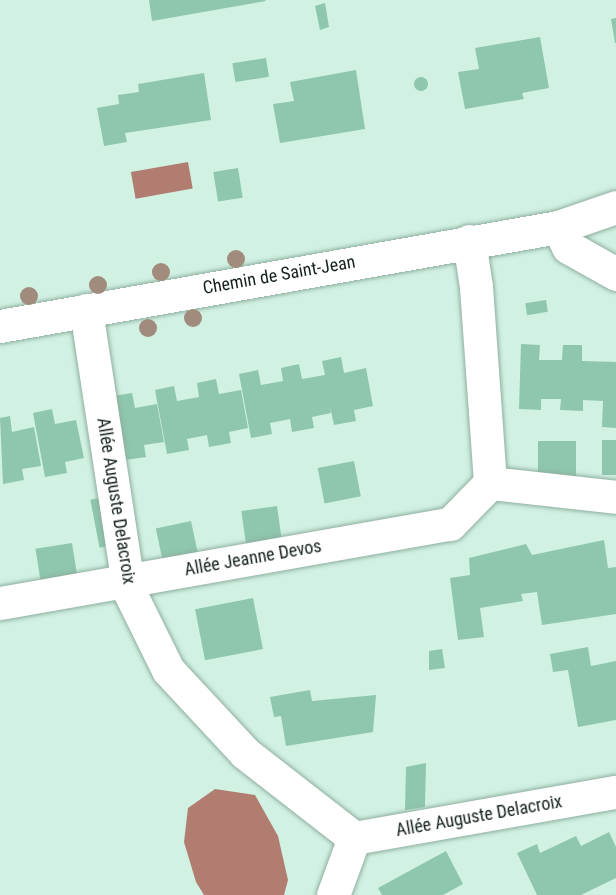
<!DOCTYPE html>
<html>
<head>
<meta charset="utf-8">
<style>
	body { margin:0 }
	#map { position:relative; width:616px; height:895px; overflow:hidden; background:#d1f2e3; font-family:"Roboto Condensed",sans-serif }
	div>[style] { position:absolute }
	.water>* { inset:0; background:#b17d71; transform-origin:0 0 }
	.building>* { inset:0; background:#8ec6ae; transform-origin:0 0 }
	.round { border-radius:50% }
	.roads { filter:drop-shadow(0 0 2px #8faea0) drop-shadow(0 0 2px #8faea0) }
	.street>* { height:33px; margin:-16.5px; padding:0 16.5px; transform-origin:16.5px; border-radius:16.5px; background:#fff }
	.trees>* { width:18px; height:18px; margin:-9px; border-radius:50%; background:#a18b7c }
	span { translate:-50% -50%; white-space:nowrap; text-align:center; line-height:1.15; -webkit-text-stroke:4.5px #fff; paint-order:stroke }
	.street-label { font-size:18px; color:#14201b }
</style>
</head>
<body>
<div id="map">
	<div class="water">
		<i style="left:188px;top:162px;width:27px;height:58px;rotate:80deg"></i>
		<i style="clip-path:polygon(215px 789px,255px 795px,278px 836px,288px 880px,284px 895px,204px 895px,196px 882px,184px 842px,188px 808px)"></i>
	</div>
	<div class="building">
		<i style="clip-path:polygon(149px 0,265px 0,266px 1px,152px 21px)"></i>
		<i style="clip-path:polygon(325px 3px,329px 27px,320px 30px,315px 6px)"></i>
		<i style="clip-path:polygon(616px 18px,616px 43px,615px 43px,611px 19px)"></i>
		<i style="clip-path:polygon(540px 37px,549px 88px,522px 93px,524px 99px,465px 109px,458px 72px,479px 69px,475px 48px)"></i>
		<i style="left:266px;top:58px;width:19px;height:34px;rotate:81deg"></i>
		<i style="clip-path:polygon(356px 70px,365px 129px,280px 143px,273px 104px,294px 101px,290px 82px)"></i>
		<i style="clip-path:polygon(204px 73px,211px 120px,125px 133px,127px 142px,104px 146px,97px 108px,119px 104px,118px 95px,139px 92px,138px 84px)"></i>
		<i class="round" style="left:414px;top:77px;width:14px;height:14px"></i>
		<i style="left:238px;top:168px;width:30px;height:25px;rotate:81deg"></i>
		<i style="left:546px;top:300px;width:12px;height:21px;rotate:81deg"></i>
		<i style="clip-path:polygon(521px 344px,540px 345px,539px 360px,562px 360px,563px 345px,582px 345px,582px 361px,616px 362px,616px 428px,602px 427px,603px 401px,583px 400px,583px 411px,560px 410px,561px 399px,541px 399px,541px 410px,519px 409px)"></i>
		<i style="clip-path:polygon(341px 357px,344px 373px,366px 368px,373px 406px,354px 410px,356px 421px,334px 425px,330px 406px,331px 413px,312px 417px,314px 428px,292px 432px,290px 419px,270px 423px,272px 434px,251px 438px,239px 374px,258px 370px,261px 385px,283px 381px,281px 368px,299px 364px,302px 379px,325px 375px,322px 361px)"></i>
		<i style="clip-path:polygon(216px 379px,219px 394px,241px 390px,248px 428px,229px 432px,231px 443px,209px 447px,207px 435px,187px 439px,189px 450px,167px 454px,155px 390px,174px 386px,177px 401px,199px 397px,197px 383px)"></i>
		<i style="clip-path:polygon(132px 393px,135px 408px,157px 404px,164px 442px,144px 445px,146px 457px,125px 460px,113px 396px)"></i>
		<i style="clip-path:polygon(52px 409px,55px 424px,76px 420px,84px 458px,65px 462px,67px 473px,45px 477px,33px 413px)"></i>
		<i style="clip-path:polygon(10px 416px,12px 432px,34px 427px,41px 466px,22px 469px,24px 480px,3px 484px,0 418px)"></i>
		<i style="left:602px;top:440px;width:14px;height:35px"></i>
		<i style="left:538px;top:441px;width:38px;height:35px"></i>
		<i style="left:354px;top:461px;width:36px;height:37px;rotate:79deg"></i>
		<i style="left:104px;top:497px;width:49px;height:14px;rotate:79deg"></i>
		<i style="left:277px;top:506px;width:34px;height:36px;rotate:82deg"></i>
		<i style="left:191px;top:521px;width:34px;height:36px;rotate:78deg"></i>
		<i style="clip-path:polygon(604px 540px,608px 568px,616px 567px,616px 614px,542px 625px,537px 592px,521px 594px,523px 601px,480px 608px,484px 637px,458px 640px,450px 578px,470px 575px,469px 558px,526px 544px,532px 555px)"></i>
		<i style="left:72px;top:543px;width:36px;height:37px;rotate:81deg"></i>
		<i style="left:253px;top:598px;width:52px;height:59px;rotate:79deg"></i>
		<i style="clip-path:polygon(588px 647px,591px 666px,616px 661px,616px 720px,578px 727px,568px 670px,553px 672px,550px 654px)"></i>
		<i style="clip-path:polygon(442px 649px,445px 668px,429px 670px,429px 651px)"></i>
		<i style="clip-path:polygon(310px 690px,312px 701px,376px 695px,373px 732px,286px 746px,281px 716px,274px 717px,270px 697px)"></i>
		<i style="clip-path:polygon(426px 763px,425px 807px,405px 810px,406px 767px)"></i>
		<i style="clip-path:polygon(609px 832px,616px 847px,616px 878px,581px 895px,537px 895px,517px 853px,537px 844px,540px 853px,576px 836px,581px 846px)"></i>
		<i style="clip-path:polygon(446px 851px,463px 884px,443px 895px,382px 895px,378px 888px)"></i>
	</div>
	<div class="roads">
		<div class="street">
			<i style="left:558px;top:227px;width:22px;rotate:63deg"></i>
			<i style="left:568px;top:247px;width:55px;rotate:29.4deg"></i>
			<i style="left:469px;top:241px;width:47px;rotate:81.3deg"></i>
			<i style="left:476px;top:287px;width:196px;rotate:85.9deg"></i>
			<i style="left:490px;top:483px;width:127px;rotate:6.3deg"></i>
			<i style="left:86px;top:310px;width:284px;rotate:81.3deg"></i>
			<i style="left:129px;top:591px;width:88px;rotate:63.7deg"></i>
			<i style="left:168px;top:670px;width:113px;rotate:47.1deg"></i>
			<i style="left:245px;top:753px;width:138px;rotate:37.9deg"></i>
			<i style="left:354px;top:838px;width:266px;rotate:-10deg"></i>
			<i style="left:0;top:326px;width:567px;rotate:-10.06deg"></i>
			<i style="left:558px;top:227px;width:61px;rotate:-19deg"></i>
			<i style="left:0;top:603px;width:457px;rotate:-10deg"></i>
			<i style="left:450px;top:524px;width:57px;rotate:-45.7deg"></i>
			<i style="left:333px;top:895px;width:61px;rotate:-69.8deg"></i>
		</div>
	</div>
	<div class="trees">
		<i style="left:236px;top:259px"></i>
		<i style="left:161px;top:272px"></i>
		<i style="left:98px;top:285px"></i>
		<i style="left:29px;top:296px"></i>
		<i style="left:193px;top:318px"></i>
		<i style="left:148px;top:328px"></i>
	</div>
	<div class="street-label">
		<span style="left:279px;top:275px;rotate:-10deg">Chemin de Saint-Jean</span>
		<span style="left:116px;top:501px;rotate:81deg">Allée Auguste Delacroix</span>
		<span style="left:253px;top:558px;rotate:-10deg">Allée Jeanne Devos</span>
		<span style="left:479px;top:816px;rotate:-10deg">Allée Auguste Delacroix</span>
	</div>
</div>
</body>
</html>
